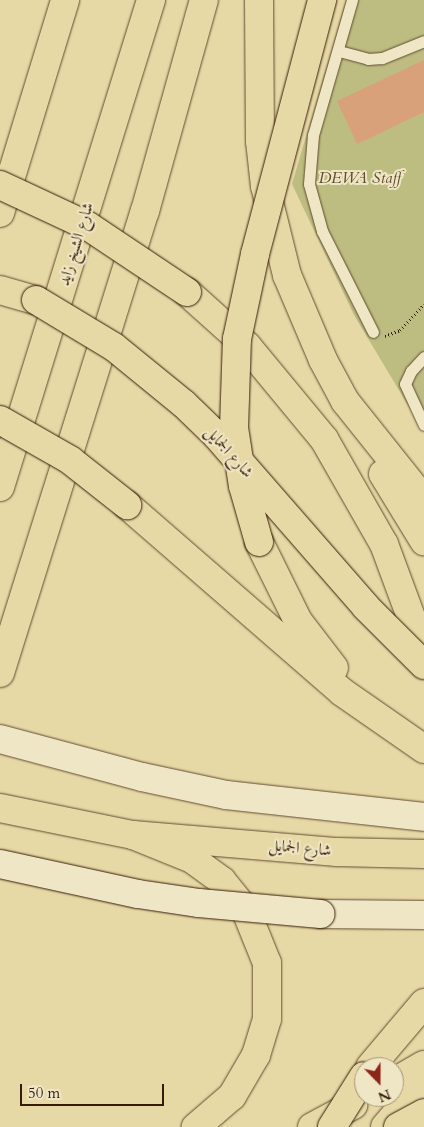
<!DOCTYPE html>
<html>
<head>
<meta charset="utf-8">
<style>
	body { margin:0 }
	#map { position:relative; width:424px; height:1127px; overflow:hidden; background:#e7d9a6; font-family:Cardo,Amiri,serif }
	div>[style] { position:absolute }
	.green>* { inset:0; background:#bdbd81 }
	.building>* { inset:0; background:#d8a17a }
	.path>* { height:3px; margin-top:-1.5px; transform-origin:0; background:repeating-linear-gradient(90deg,#361c08 0 1px,transparent 0 3.5px) }
	.roads { filter:drop-shadow(0 0 1px #624b30) drop-shadow(0 0 1px #624b30) }
	.lane>* { height:11px; margin:-5.5px; padding:0 5.5px; transform-origin:5.5px; border-radius:5.5px; background:#efe6c5 }
	.secondary>* { height:28px; margin:-14px; padding:0 14px; transform-origin:14px; border-radius:14px; background:#efe6c5 }
	.primary>* { height:28px; margin:-14px; padding:0 14px; transform-origin:14px; border-radius:14px; background:#e7d9a6 }
	.highway>* { height:28px; margin:-14px; padding:0 14px; transform-origin:14px; border-radius:14px; background:#e7d9a6 }
	.bridges { filter:drop-shadow(0 0 1px #361c08) drop-shadow(0 0 1px #361c08) }
	.secondary-bridge>* { height:28px; margin:-14px; padding:0 14px; transform-origin:14px; border-radius:14px; background:#efe6c5 }
	.primary-bridge>* { height:28px; margin:-14px; padding:0 14px; transform-origin:14px; border-radius:14px; background:#e7d9a6 }
	.highway-bridge>* { height:28px; margin:-14px; padding:0 14px; transform-origin:14px; border-radius:14px; background:#e7d9a6 }
	span { translate:-50% -50%; white-space:nowrap; text-align:center; line-height:1.15; -webkit-text-stroke:4px #efe6c5; paint-order:stroke }
	.park-label { font-size:16px; color:#5e4c2c; font-style:italic }
	.street-label { font-size:16px; color:#361c08 }
	.north { position:absolute; left:354px; top:1057px; width:50px; height:50px; box-sizing:border-box; background:#efe6c5; border:1px solid #a59579; border-radius:50%; rotate:158deg; font-size:14px; font-weight:700; line-height:20px; text-align:center; color:#361c08 }
	.north::after { content:''; display:block; margin:auto; width:18px; height:22px; background:#8f2418; clip-path:polygon(50% 0,100% 100%,50% 72%,0 100%) }
	.scale { position:absolute; left:20px; top:1084px; width:144px; height:22px; box-sizing:border-box; border:2px solid #361c08; border-top:0; padding-left:6px; font-size:15px; line-height:18px; white-space:nowrap; color:#361c08; -webkit-text-stroke:4px #efe6c5; paint-order:stroke }
</style>
</head>
<body>
<div id="map">
	<div class="green">
		<i style="clip-path:polygon(346px 0,424px 0,424px 432px,354px 315px,292px 184px)"></i>
	</div>
	<div class="building">
		<i style="clip-path:polygon(424px 60px,424px 112px,357px 144px,337px 101px)"></i>
	</div>
	<div class="path">
		<i style="left:385px;top:336px;width:16px;rotate:-22deg"></i>
		<i style="left:400px;top:330px;width:35px;rotate:-47deg"></i>
	</div>
	<div class="roads">
		<div class="lane">
			<i style="left:352px;top:0;width:141px;rotate:106.1deg"></i>
			<i style="left:313px;top:135px;width:49px;rotate:94.7deg"></i>
			<i style="left:309px;top:184px;width:49px;rotate:74.5deg"></i>
			<i style="left:322px;top:231px;width:113px;rotate:63.2deg"></i>
			<i style="left:339px;top:51px;width:30px;rotate:15deg"></i>
			<i style="left:368px;top:59px;width:14px;rotate:-4deg"></i>
			<i style="left:382px;top:58px;width:45px;rotate:-22deg"></i>
			<i style="left:424px;top:357px;width:19px;rotate:133deg"></i>
			<i style="left:411px;top:371px;width:14px;rotate:115deg"></i>
			<i style="left:405px;top:384px;width:45px;rotate:65.1deg"></i>
		</div>
		<div class="secondary">
			<i style="left:0;top:739px;width:147px;rotate:15deg"></i>
			<i style="left:142px;top:777px;width:86px;rotate:12.1deg"></i>
			<i style="left:226px;top:795px;width:199px;rotate:6.3deg"></i>
			<i style="left:321px;top:914px;width:103px;rotate:0.6deg"></i>
		</div>
		<div class="primary">
			<i style="left:187px;top:292px;width:81px;rotate:42deg"></i>
			<i style="left:247px;top:346px;width:121px;rotate:50.4deg"></i>
			<i style="left:324px;top:439px;width:121px;rotate:60.3deg"></i>
			<i style="left:384px;top:544px;width:115px;rotate:69.7deg"></i>
			<i style="left:0;top:808px;width:136px;rotate:11.5deg"></i>
			<i style="left:133px;top:835px;width:205px;rotate:4.8deg"></i>
			<i style="left:337px;top:852px;width:87px;rotate:1.3deg"></i>
			<i style="left:394px;top:1082px;width:34px;rotate:-30deg"></i>
			<i style="left:312px;top:1127px;width:47px;rotate:-28.2deg"></i>
		</div>
		<div class="highway">
			<i style="left:259px;top:0;width:141px;rotate:89.6deg"></i>
			<i style="left:260px;top:141px;width:45px;rotate:83.7deg"></i>
			<i style="left:265px;top:186px;width:92px;rotate:76.1deg"></i>
			<i style="left:287px;top:275px;width:92px;rotate:67deg"></i>
			<i style="left:323px;top:360px;width:47px;rotate:61.8deg"></i>
			<i style="left:345px;top:401px;width:127px;rotate:51.4deg"></i>
			<i style="left:0;top:213px;width:223px;rotate:-73deg"></i>
			<i style="left:0;top:290px;width:37px;rotate:16deg"></i>
			<i style="left:383px;top:474px;width:79px;rotate:58.5deg"></i>
			<i style="left:0;top:487px;width:510px;rotate:-72.77deg"></i>
			<i style="left:127px;top:505px;width:285px;rotate:41deg"></i>
			<i style="left:342px;top:692px;width:100px;rotate:34.8deg"></i>
			<i style="left:259px;top:542px;width:88px;rotate:63.7deg"></i>
			<i style="left:298px;top:621px;width:59px;rotate:52.5deg"></i>
			<i style="left:0;top:673px;width:484px;rotate:-72.6deg"></i>
			<i style="left:145px;top:211px;width:219px;rotate:-74.4deg"></i>
			<i style="left:133px;top:835px;width:64px;rotate:22.1deg"></i>
			<i style="left:192px;top:859px;width:37px;rotate:36deg"></i>
			<i style="left:222px;top:881px;width:38px;rotate:51deg"></i>
			<i style="left:246px;top:911px;width:56px;rotate:68deg"></i>
			<i style="left:267px;top:963px;width:56px;rotate:90deg"></i>
			<i style="left:267px;top:1019px;width:38px;rotate:107deg"></i>
			<i style="left:256px;top:1055px;width:48px;rotate:120.3deg"></i>
			<i style="left:232px;top:1096px;width:48px;rotate:139.3deg"></i>
			<i style="left:370px;top:1067px;width:84px;rotate:-49.8deg"></i>
			<i style="left:385px;top:1127px;width:58px;rotate:-49.2deg"></i>
		</div>
	</div>
	<div class="bridges">
		<div class="secondary-bridge">
			<i style="left:0;top:864px;width:141px;rotate:12.3deg"></i>
			<i style="left:138px;top:894px;width:62px;rotate:8.4deg"></i>
			<i style="left:199px;top:903px;width:122px;rotate:5.2deg"></i>
		</div>
		<div class="primary-bridge">
			<i style="left:0;top:185px;width:97px;rotate:25deg"></i>
			<i style="left:88px;top:226px;width:119px;rotate:33.7deg"></i>
			<i style="left:36px;top:300px;width:91px;rotate:31.1deg"></i>
			<i style="left:114px;top:347px;width:90px;rotate:39.2deg"></i>
			<i style="left:184px;top:404px;width:46px;rotate:44.1deg"></i>
			<i style="left:217px;top:436px;width:227px;rotate:48.9deg"></i>
			<i style="left:366px;top:607px;width:82px;rotate:45deg"></i>
		</div>
		<div class="highway-bridge">
			<i style="left:0;top:420px;width:81px;rotate:29.7deg"></i>
			<i style="left:70px;top:460px;width:73px;rotate:38.3deg"></i>
			<i style="left:259px;top:542px;width:58px;rotate:-105.9deg"></i>
			<i style="left:243px;top:486px;width:59px;rotate:-98.8deg"></i>
			<i style="left:234px;top:428px;width:89px;rotate:-88.1deg"></i>
			<i style="left:237px;top:339px;width:87px;rotate:-78deg"></i>
			<i style="left:255px;top:254px;width:263px;rotate:-75.2deg"></i>
			<i style="left:332px;top:1127px;width:60px;rotate:-57.9deg"></i>
			<i style="left:398px;top:1127px;width:30px;rotate:-28deg"></i>
		</div>
	</div>
	<div class="park-label">
		<span style="left:360px;top:178px">DEWA Staff</span>
	</div>
	<div class="street-label">
		<span style="left:76px;top:244px;rotate:-73deg">شارع الشيخ زايد</span>
		<span style="left:229px;top:452px;rotate:48deg">شارع الجمايل</span>
		<span style="left:300px;top:848px;rotate:5deg">شارع الجمايل</span>
	</div>
	<div class="north">N</div>
	<div class="scale">50 m</div>
</div>
</body>
</html>
